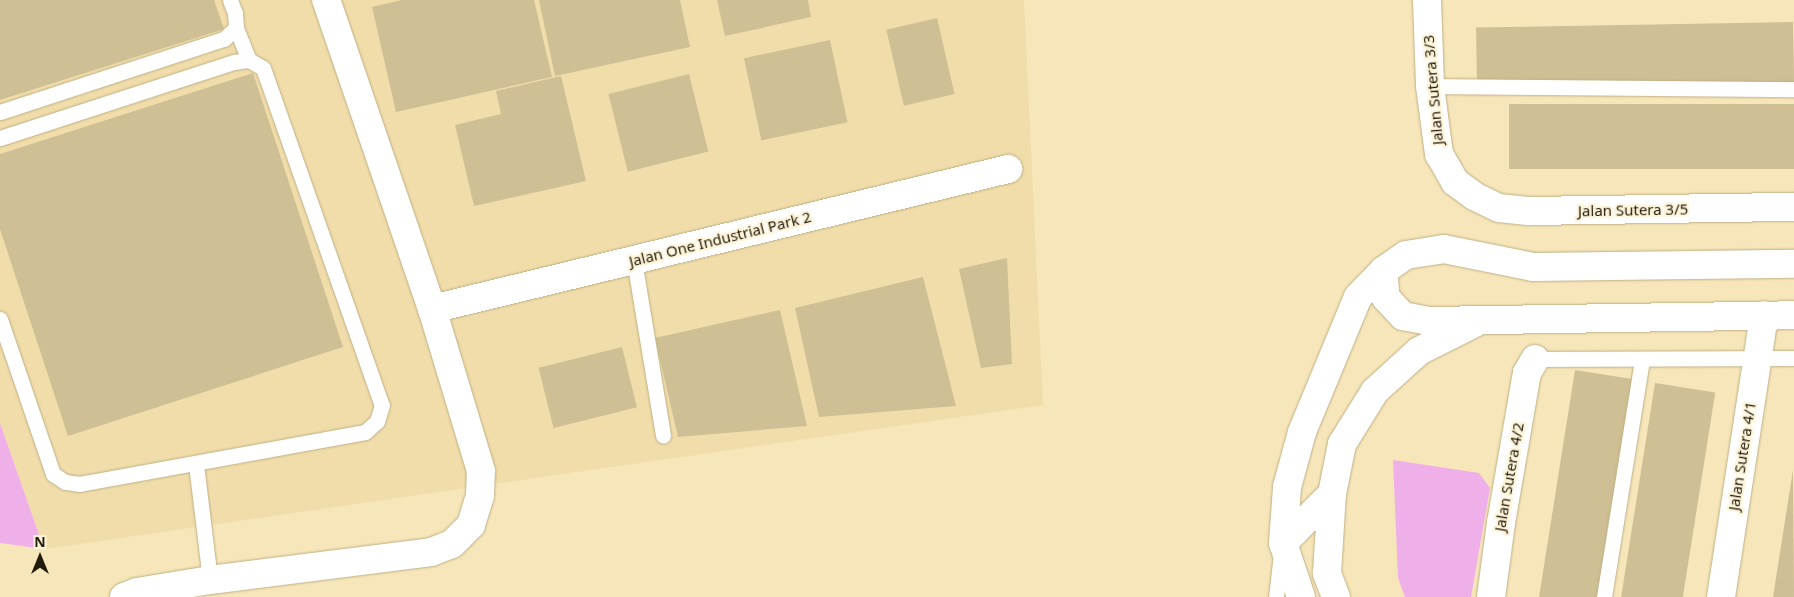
<!DOCTYPE html>
<html>
<head>
<meta charset="utf-8">
<style>
	body { margin:0 }
	#map { position:relative; width:1794px; height:597px; overflow:hidden; background:#f7e6ba; font-family:"Noto Sans",sans-serif }
	div>[style] { position:absolute }
	.built>* { inset:0; background:#f1ddaa }
	.green>* { inset:0; background:#efb0e9 }
	.building>* { inset:0; background:#cfbf94; transform-origin:0 0 }
	.roads { filter:drop-shadow(0 0 1px #bfaf85) drop-shadow(0 0 1px #bfaf85) }
	.service>* { height:15px; margin:-7.5px; padding:0 7.5px; transform-origin:7.5px; border-radius:7.5px; background:#fff }
	.minor>* { height:28px; margin:-14px; padding:0 14px; transform-origin:14px; border-radius:14px; background:#fff }
	.tertiary>* { height:28px; margin:-14px; padding:0 14px; transform-origin:14px; border-radius:14px; background:#fff }
	span { translate:-50% -50%; white-space:nowrap; text-align:center; line-height:1.15; -webkit-text-stroke:4.5px #fef4da; paint-order:stroke }
	.street-label { font-size:15px; color:#221c0c }
	.north { position:absolute; left:15px; top:532px; width:50px; height:50px; -webkit-text-stroke:4px #fef4da; paint-order:stroke; rotate:0deg; font-size:14px; font-weight:700; line-height:20px; text-align:center; color:#221c0c }
	.north::after { content:''; display:block; margin:auto; width:18px; height:22px; background:#221c0c; clip-path:polygon(50% 0,100% 100%,50% 72%,0 100%) }
</style>
</head>
<body>
<div id="map">
	<div class="built">
		<i style="clip-path:polygon(0 0,1024px 0,1043px 405px,44px 549px,0 423px)"></i>
	</div>
	<div class="green">
		<i style="clip-path:polygon(0 423px,44px 549px,0 543px)"></i>
		<i style="clip-path:polygon(1393px 460px,1479px 473px,1490px 488px,1471px 597px,1405px 597px,1398px 578px)"></i>
	</div>
	<div class="building">
		<i style="clip-path:polygon(0 0,214px 0,224px 29px,0 100px)"></i>
		<i style="clip-path:polygon(402px 0,534px 0,552px 77px,396px 112px,372px 7px)"></i>
		<i style="clip-path:polygon(539px 0,680px 0,690px 47px,555px 76px)"></i>
		<i style="clip-path:polygon(717px 0,808px 0,811px 17px,725px 36px)"></i>
		<i style="left:937px;top:18px;width:78px;height:52px;rotate:77deg"></i>
		<i style="left:1793px;top:22px;width:60px;height:317px;rotate:89deg"></i>
		<i style="left:830px;top:40px;width:84px;height:88px;rotate:78deg"></i>
		<i style="clip-path:polygon(253px 73px,343px 347px,68px 436px,0 229px,0 154px)"></i>
		<i style="left:689px;top:74px;width:80px;height:83px;rotate:76deg"></i>
		<i style="clip-path:polygon(561px 76px,586px 181px,474px 206px,455px 125px,501px 114px,496px 91px)"></i>
		<i style="left:1794px;top:104px;width:65px;height:285px;rotate:90deg"></i>
		<i style="clip-path:polygon(1007px 258px,1012px 364px,981px 368px,959px 269px)"></i>
		<i style="clip-path:polygon(923px 277px,956px 406px,819px 417px,795px 308px)"></i>
		<i style="clip-path:polygon(780px 310px,807px 426px,678px 437px,655px 338px)"></i>
		<i style="left:622px;top:347px;width:62px;height:86px;rotate:76deg"></i>
		<i style="left:1575px;top:370px;width:61px;height:230px;rotate:9deg"></i>
		<i style="left:1655px;top:383px;width:61px;height:217px;rotate:9deg"></i>
		<i style="clip-path:polygon(1793px 470px,1794px 597px,1773px 597px)"></i>
	</div>
	<div class="roads">
		<div class="service">
			<i style="left:230px;top:0;width:14px;rotate:69deg"></i>
			<i style="left:235px;top:13px;width:15px;rotate:86deg"></i>
			<i style="left:236px;top:28px;width:35px;rotate:68deg"></i>
			<i style="left:1430px;top:86px;width:364px;rotate:0.5deg"></i>
			<i style="left:0;top:112px;width:236px;rotate:-18.1deg"></i>
			<i style="left:224px;top:39px;width:16px;rotate:-43deg"></i>
			<i style="left:0;top:138px;width:246px;rotate:-18deg"></i>
			<i style="left:234px;top:62px;width:15px;rotate:-8deg"></i>
			<i style="left:249px;top:60px;width:16px;rotate:30deg"></i>
			<i style="left:263px;top:68px;width:357px;rotate:70.6deg"></i>
			<i style="left:382px;top:405px;width:17px;rotate:107deg"></i>
			<i style="left:377px;top:421px;width:16px;rotate:137deg"></i>
			<i style="left:365px;top:432px;width:290px;rotate:169.7deg"></i>
			<i style="left:80px;top:484px;width:15px;rotate:-172deg"></i>
			<i style="left:65px;top:482px;width:14px;rotate:-146deg"></i>
			<i style="left:53px;top:474px;width:164px;rotate:-108.9deg"></i>
			<i style="left:634px;top:260px;width:178px;rotate:80.6deg"></i>
			<i style="left:1535px;top:359px;width:259px;rotate:-0.2deg"></i>
			<i style="left:196px;top:464px;width:117px;rotate:83.1deg"></i>
			<i style="left:1276px;top:597px;width:43px;rotate:-83.4deg"></i>
			<i style="left:1604px;top:597px;width:241px;rotate:-80.9deg"></i>
		</div>
		<div class="minor">
			<i style="left:1427px;top:0;width:86px;rotate:88deg"></i>
			<i style="left:1430px;top:86px;width:69px;rotate:82.5deg"></i>
			<i style="left:1439px;top:154px;width:32px;rotate:60deg"></i>
			<i style="left:1455px;top:182px;width:24px;rotate:36deg"></i>
			<i style="left:1474px;top:196px;width:28px;rotate:26deg"></i>
			<i style="left:1499px;top:208px;width:31px;rotate:6deg"></i>
			<i style="left:1530px;top:211px;width:264px;rotate:-0.9deg"></i>
			<i style="left:432px;top:309px;width:593px;rotate:-13.66deg"></i>
			<i style="left:1491px;top:597px;width:75px;rotate:-82.3deg"></i>
			<i style="left:1501px;top:523px;width:152px;rotate:-80.2deg"></i>
			<i style="left:1527px;top:373px;width:16px;rotate:-60deg"></i>
			<i style="left:1721px;top:597px;width:285px;rotate:-81.3deg"></i>
		</div>
		<div class="tertiary">
			<i style="left:1383px;top:271px;width:27px;rotate:84deg"></i>
			<i style="left:1386px;top:298px;width:25px;rotate:47deg"></i>
			<i style="left:1403px;top:316px;width:25px;rotate:11deg"></i>
			<i style="left:1428px;top:321px;width:366px;rotate:-0.9deg"></i>
			<i style="left:1283px;top:543px;width:69px;rotate:-45deg"></i>
			<i style="left:124px;top:597px;width:14px;rotate:-21deg"></i>
			<i style="left:137px;top:592px;width:74px;rotate:-9.3deg"></i>
			<i style="left:210px;top:580px;width:223px;rotate:-7.2deg"></i>
			<i style="left:431px;top:552px;width:22px;rotate:-21deg"></i>
			<i style="left:452px;top:544px;width:27px;rotate:-45deg"></i>
			<i style="left:471px;top:525px;width:30px;rotate:-73deg"></i>
			<i style="left:480px;top:496px;width:25px;rotate:-88deg"></i>
			<i style="left:481px;top:471px;width:169px;rotate:-106.8deg"></i>
			<i style="left:432px;top:309px;width:327px;rotate:-108.9deg"></i>
			<i style="left:1301px;top:597px;width:57px;rotate:-108.4deg"></i>
			<i style="left:1283px;top:543px;width:56px;rotate:-85.9deg"></i>
			<i style="left:1287px;top:487px;width:57px;rotate:-74.7deg"></i>
			<i style="left:1302px;top:432px;width:146px;rotate:-67.5deg"></i>
			<i style="left:1358px;top:297px;width:36px;rotate:-46deg"></i>
			<i style="left:1383px;top:271px;width:28px;rotate:-35deg"></i>
			<i style="left:1406px;top:255px;width:38px;rotate:-9deg"></i>
			<i style="left:1444px;top:249px;width:91px;rotate:11.4deg"></i>
			<i style="left:1533px;top:267px;width:261px;rotate:-0.7deg"></i>
			<i style="left:1336px;top:597px;width:26px;rotate:-111deg"></i>
			<i style="left:1327px;top:573px;width:79px;rotate:-86.4deg"></i>
			<i style="left:1332px;top:494px;width:51px;rotate:-78.7deg"></i>
			<i style="left:1342px;top:444px;width:62px;rotate:-58.1deg"></i>
			<i style="left:1375px;top:391px;width:59px;rotate:-42.3deg"></i>
			<i style="left:1419px;top:351px;width:63px;rotate:-26.6deg"></i>
		</div>
	</div>
	<div class="street-label">
		<span style="left:1433px;top:90px;rotate:-95deg">Jalan Sutera 3/3</span>
		<span style="left:1633px;top:210px;rotate:-1deg">Jalan Sutera 3/5</span>
		<span style="left:720px;top:239px;rotate:-14deg">Jalan One Industrial Park 2</span>
		<span style="left:1742px;top:456px;rotate:-81deg">Jalan Sutera 4/1</span>
		<span style="left:1509px;top:477px;rotate:-80deg">Jalan Sutera 4/2</span>
	</div>
	<div class="north">N</div>
</div>
</body>
</html>
